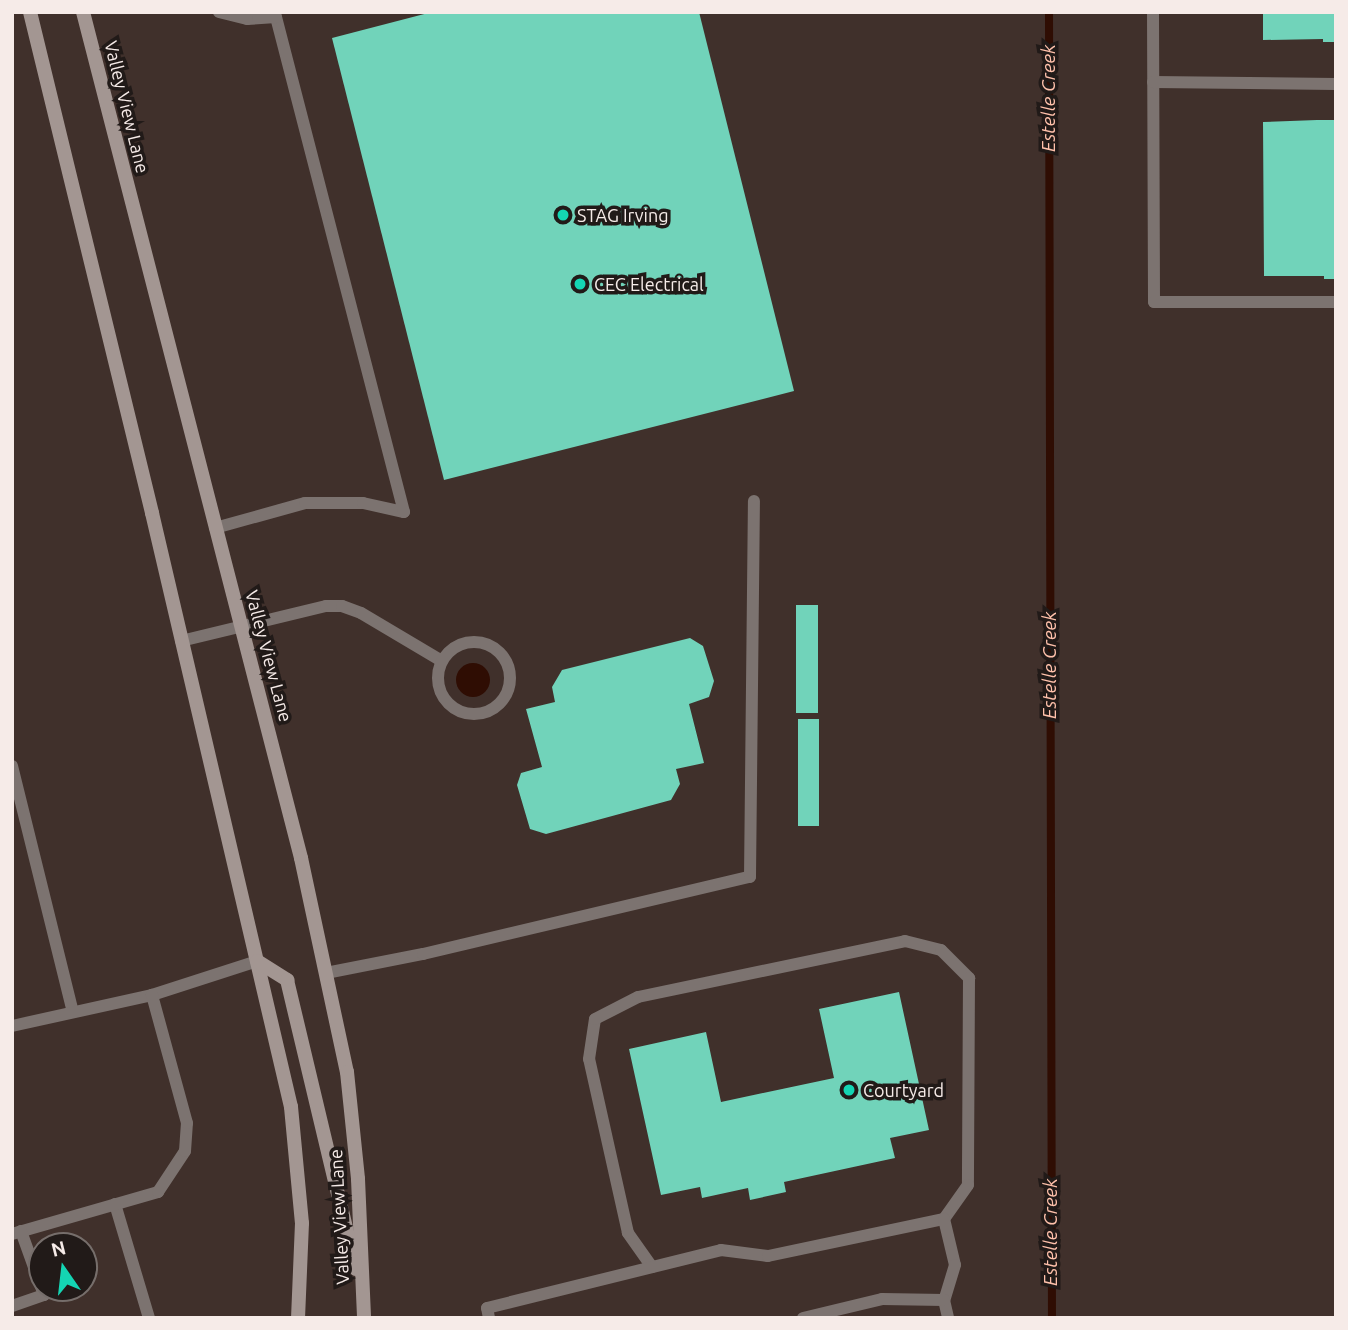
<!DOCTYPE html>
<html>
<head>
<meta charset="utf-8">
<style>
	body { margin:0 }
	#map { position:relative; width:1348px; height:1330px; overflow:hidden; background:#40302b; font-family:Ubuntu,sans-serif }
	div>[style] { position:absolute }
	.water>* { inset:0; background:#2f0d03 }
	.round { border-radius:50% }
	.stream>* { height:8px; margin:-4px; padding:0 4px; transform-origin:4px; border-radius:4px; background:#2f0d03 }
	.building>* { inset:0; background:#71d3ba; transform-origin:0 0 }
	.service>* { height:12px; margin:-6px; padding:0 6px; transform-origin:6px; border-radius:6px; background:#7c7370 }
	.service>.ring { margin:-6px; padding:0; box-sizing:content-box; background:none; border:12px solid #7c7370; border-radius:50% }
	.secondary>* { height:14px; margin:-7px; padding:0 7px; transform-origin:7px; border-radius:7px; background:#a39692 }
	.dots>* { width:19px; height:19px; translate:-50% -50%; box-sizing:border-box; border:4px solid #211a18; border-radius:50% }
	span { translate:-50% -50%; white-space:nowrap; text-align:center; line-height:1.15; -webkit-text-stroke:7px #211a18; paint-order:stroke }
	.street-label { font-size:18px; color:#f6ebe8 }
	.poi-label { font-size:18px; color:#f6ebe8 }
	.left { translate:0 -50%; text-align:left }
	.water-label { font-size:19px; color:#ffc1ab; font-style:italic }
	.frame { position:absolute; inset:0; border:14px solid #f6ebe8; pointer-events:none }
	.north { position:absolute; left:28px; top:1232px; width:70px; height:70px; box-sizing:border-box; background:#211a18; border:2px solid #766e6b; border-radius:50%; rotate:346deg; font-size:19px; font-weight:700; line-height:28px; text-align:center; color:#f6ebe8 }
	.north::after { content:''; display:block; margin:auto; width:24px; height:32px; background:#14d5b3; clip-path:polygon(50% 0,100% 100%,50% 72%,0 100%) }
</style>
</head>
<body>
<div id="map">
	<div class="water">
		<i class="round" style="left:456px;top:663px;width:34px;height:34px"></i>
	</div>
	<div class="stream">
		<i style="left:1049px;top:12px;width:1306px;rotate:89.87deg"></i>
	</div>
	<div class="building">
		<i style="clip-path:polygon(432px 12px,699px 12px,794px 391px,444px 480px,332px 38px)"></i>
		<i style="clip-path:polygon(1263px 12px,1336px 12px,1336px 42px,1323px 42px,1323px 39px,1263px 40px)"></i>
		<i style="clip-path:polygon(1317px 120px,1336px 120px,1336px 279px,1324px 279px,1324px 276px,1264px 276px,1263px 122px)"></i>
		<i style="left:796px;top:605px;width:22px;height:108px"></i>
		<i style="clip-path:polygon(690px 638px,703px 646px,714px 681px,709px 697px,689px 704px,704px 763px,676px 769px,680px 784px,671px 800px,546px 834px,530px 829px,517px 785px,521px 773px,542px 767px,526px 709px,555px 702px,552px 687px,562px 670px)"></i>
		<i style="left:798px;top:719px;width:21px;height:107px"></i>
		<i style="clip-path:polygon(899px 992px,929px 1130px,890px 1138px,895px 1158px,784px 1182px,786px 1192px,750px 1200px,748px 1188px,702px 1198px,700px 1187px,661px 1195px,629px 1049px,706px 1032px,721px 1102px,834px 1078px,819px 1009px)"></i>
	</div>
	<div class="service">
		<i style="left:1153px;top:12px;width:290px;rotate:89.8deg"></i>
		<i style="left:1154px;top:302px;width:182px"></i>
		<i style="left:1153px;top:82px;width:183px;rotate:0.6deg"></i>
		<i style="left:215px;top:528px;width:93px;rotate:-15.5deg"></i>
		<i style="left:305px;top:503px;width:58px"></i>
		<i style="left:363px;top:503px;width:42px;rotate:12.4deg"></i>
		<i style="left:404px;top:512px;width:511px;rotate:-104.5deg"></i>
		<i style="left:276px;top:17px;width:29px;rotate:176deg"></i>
		<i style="left:247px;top:19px;width:29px;rotate:-166deg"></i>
		<i style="left:181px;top:641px;width:149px;rotate:-13.6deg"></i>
		<i style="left:326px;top:606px;width:16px"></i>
		<i style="left:342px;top:606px;width:20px;rotate:20deg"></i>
		<i style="left:361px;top:613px;width:94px;rotate:30.7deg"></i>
		<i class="ring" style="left:438px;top:642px;width:60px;height:60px"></i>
		<i style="left:12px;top:766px;width:253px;rotate:76.1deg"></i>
		<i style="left:326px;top:973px;width:99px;rotate:-11.1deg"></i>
		<i style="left:423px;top:954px;width:336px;rotate:-13.3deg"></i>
		<i style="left:750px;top:877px;width:376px;rotate:-89.4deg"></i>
		<i style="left:12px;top:1026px;width:143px;rotate:-12.5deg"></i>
		<i style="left:152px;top:995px;width:110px;rotate:-17.9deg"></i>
		<i style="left:115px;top:1204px;width:119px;rotate:73.4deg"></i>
		<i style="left:12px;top:1234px;width:152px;rotate:-16deg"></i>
		<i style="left:158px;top:1192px;width:49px;rotate:-56.6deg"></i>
		<i style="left:185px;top:1151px;width:28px;rotate:-86deg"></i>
		<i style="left:187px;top:1123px;width:133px;rotate:-105.3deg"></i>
		<i style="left:652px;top:1267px;width:42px;rotate:-125.2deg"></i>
		<i style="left:628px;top:1233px;width:178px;rotate:-102.6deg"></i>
		<i style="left:589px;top:1059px;width:40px;rotate:-81.5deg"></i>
		<i style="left:595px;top:1019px;width:48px;rotate:-27.1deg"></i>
		<i style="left:638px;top:997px;width:273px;rotate:-11.8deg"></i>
		<i style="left:905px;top:941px;width:37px;rotate:14deg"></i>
		<i style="left:941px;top:950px;width:40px;rotate:45deg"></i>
		<i style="left:969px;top:978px;width:207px;rotate:90.3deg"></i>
		<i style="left:968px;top:1185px;width:42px;rotate:125.2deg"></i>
		<i style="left:12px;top:1306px;width:34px;rotate:-19deg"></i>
		<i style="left:44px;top:1295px;width:68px;rotate:-109.8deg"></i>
		<i style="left:489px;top:1318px;width:10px;rotate:-101deg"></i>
		<i style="left:487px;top:1308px;width:241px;rotate:-13.9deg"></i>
		<i style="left:721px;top:1250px;width:47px;rotate:7.3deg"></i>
		<i style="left:768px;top:1256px;width:180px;rotate:-11.9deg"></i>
		<i style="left:944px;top:1219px;width:47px;rotate:76.6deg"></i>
		<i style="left:955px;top:1265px;width:37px;rotate:107deg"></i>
		<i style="left:944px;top:1300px;width:18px;rotate:77deg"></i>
		<i style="left:803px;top:1318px;width:81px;rotate:-13.5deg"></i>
		<i style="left:882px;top:1299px;width:62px;rotate:0.9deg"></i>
	</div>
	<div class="secondary">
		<i style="left:30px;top:12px;width:516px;rotate:76.31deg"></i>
		<i style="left:152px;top:513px;width:610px;rotate:76.83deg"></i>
		<i style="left:291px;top:1107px;width:117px;rotate:84.6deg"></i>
		<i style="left:302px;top:1223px;width:95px;rotate:92.4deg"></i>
		<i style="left:83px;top:12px;width:874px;rotate:75.55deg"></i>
		<i style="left:301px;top:858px;width:219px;rotate:77.9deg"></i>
		<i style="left:347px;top:1072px;width:108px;rotate:84.1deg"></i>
		<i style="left:358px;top:1179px;width:139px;rotate:87.5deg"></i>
		<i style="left:257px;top:961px;width:36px;rotate:32deg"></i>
		<i style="left:287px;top:980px;width:297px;rotate:76.6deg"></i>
	</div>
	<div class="dots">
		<i style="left:563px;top:215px;background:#14d5b3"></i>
		<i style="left:580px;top:284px;background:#14d5b3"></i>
		<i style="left:849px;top:1090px;background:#14d5b3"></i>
	</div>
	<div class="street-label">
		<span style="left:127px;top:107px;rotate:76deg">Valley View Lane</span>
		<span style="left:269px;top:656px;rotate:75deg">Valley View Lane</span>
		<span style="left:339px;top:1217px;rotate:-93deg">Valley View Lane</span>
	</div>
	<div class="poi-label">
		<span class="left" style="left:577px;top:215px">STAG Irving</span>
		<span class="left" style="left:594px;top:284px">CEC Electrical</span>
		<span class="left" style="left:863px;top:1090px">Courtyard</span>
	</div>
	<div class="water-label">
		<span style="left:1049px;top:98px;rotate:-90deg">Estelle Creek</span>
		<span style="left:1050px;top:665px;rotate:-90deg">Estelle Creek</span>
		<span style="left:1051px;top:1232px;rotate:-90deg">Estelle Creek</span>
	</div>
	<div class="frame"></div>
	<div class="north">N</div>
</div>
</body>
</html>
